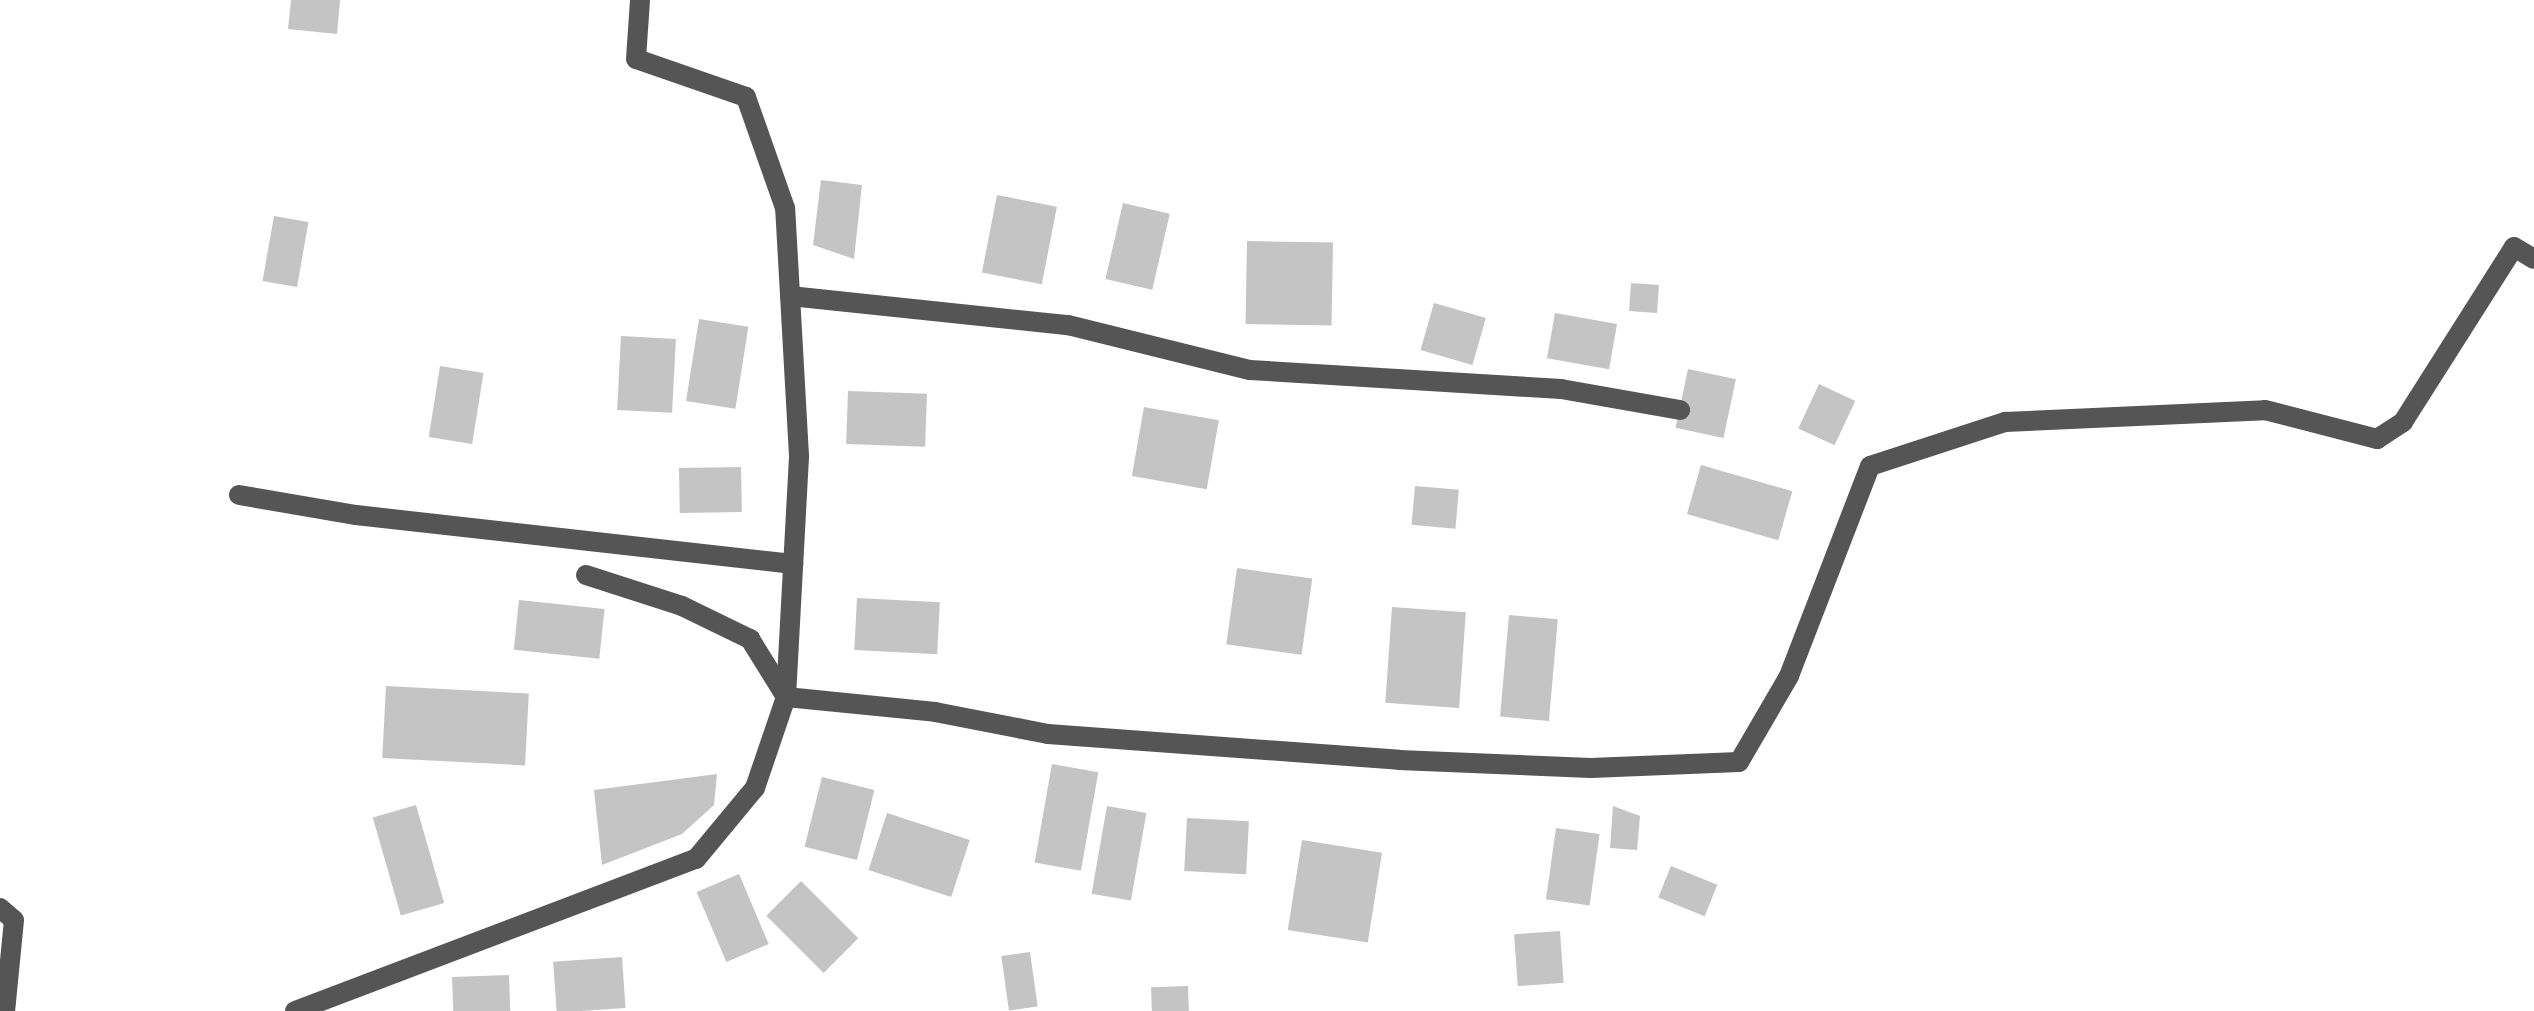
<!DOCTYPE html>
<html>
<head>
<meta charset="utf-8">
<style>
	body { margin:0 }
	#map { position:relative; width:2534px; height:1011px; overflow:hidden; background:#fff; font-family:Arial,sans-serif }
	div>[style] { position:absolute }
	.building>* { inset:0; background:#c4c4c4; transform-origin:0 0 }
	.minor>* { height:20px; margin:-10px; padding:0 10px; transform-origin:10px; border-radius:10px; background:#555 }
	span { translate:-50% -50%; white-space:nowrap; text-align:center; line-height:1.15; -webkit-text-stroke:7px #fff; paint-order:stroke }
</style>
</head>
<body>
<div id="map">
	<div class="building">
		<i style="clip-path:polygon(291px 0,340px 0,337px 34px,288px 29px)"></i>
		<i style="clip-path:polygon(821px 180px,862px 185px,854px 259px,813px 245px)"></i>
		<i style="left:997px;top:195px;width:61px;height:79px;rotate:11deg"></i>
		<i style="left:1123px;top:203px;width:48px;height:78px;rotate:13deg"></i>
		<i style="left:274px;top:216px;width:35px;height:66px;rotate:10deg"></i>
		<i style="left:1247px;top:241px;width:86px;height:83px;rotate:1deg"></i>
		<i style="left:1631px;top:283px;width:28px;height:28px;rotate:4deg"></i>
		<i style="left:1434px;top:303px;width:54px;height:49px;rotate:16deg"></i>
		<i style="left:1555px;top:313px;width:63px;height:46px;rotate:10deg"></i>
		<i style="left:699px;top:319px;width:50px;height:83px;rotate:9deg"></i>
		<i style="left:621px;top:336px;width:55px;height:74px;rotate:3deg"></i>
		<i style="left:440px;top:366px;width:44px;height:72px;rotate:9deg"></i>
		<i style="left:1688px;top:369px;width:49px;height:60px;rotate:12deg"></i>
		<i style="left:1819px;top:384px;width:40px;height:49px;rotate:25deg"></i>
		<i style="left:848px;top:391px;width:79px;height:53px;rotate:2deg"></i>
		<i style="left:1144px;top:407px;width:76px;height:70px;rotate:10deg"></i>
		<i style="left:1701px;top:465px;width:95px;height:51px;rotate:16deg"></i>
		<i style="left:741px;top:467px;width:45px;height:62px;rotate:89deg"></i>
		<i style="left:1415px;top:486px;width:44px;height:39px;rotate:5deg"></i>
		<i style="left:1237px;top:568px;width:76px;height:77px;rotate:8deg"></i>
		<i style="left:857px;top:598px;width:83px;height:52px;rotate:3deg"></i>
		<i style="left:519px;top:600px;width:86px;height:50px;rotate:6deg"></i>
		<i style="left:1392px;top:607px;width:74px;height:96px;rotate:4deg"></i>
		<i style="left:1509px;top:615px;width:49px;height:102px;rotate:5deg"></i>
		<i style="left:386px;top:686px;width:143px;height:72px;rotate:3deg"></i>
		<i style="left:1052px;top:764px;width:47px;height:100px;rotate:10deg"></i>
		<i style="clip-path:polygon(717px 774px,714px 805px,682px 834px,602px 865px,594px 790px)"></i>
		<i style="left:822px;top:777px;width:54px;height:72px;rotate:14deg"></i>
		<i style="left:416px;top:805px;width:102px;height:45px;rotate:74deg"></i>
		<i style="left:1107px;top:806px;width:40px;height:89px;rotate:10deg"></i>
		<i style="clip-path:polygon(1613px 806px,1640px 816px,1637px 850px,1610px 848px)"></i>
		<i style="left:887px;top:813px;width:87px;height:60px;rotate:18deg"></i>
		<i style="left:1187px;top:818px;width:62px;height:53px;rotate:3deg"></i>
		<i style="left:1556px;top:828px;width:44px;height:72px;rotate:8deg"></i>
		<i style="left:1302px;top:840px;width:81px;height:91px;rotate:9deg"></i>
		<i style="left:1671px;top:866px;width:50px;height:34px;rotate:22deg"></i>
		<i style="left:739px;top:874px;width:76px;height:46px;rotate:67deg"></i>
		<i style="left:801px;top:881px;width:81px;height:49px;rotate:45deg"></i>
		<i style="left:1560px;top:931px;width:52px;height:46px;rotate:86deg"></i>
		<i style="left:1030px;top:952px;width:55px;height:29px;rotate:82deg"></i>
		<i style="left:622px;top:957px;width:51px;height:69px;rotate:86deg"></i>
		<i style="left:509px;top:975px;width:36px;height:57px;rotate:88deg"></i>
		<i style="left:1188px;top:986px;width:25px;height:37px;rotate:88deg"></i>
	</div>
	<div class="minor">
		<i style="left:790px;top:296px;width:280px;rotate:6deg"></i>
		<i style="left:1068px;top:325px;width:187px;rotate:13.9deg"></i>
		<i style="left:1250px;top:370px;width:312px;rotate:3.5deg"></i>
		<i style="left:1561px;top:389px;width:121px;rotate:10deg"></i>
		<i style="left:239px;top:495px;width:119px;rotate:9.7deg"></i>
		<i style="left:356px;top:515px;width:440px;rotate:6.4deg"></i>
		<i style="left:586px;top:575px;width:101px;rotate:17.9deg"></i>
		<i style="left:682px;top:606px;width:76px;rotate:25.9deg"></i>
		<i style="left:750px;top:639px;width:68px;rotate:58.2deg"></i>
		<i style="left:786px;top:697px;width:150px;rotate:5.7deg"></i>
		<i style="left:935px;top:712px;width:115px;rotate:11deg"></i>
		<i style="left:1048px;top:734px;width:352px;rotate:4.2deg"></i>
		<i style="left:1399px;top:760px;width:192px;rotate:2.4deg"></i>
		<i style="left:1591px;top:768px;width:148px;rotate:-2.3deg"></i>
		<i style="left:1739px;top:762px;width:99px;rotate:-59.8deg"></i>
		<i style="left:1789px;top:676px;width:225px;rotate:-68.9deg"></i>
		<i style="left:1870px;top:466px;width:142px;rotate:-18.1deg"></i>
		<i style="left:2005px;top:422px;width:260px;rotate:-2.6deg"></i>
		<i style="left:2265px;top:410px;width:116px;rotate:14.5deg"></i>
		<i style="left:2377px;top:439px;width:31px;rotate:-33deg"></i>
		<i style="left:2403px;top:422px;width:207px;rotate:-57.6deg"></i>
		<i style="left:2514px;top:247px;width:23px;rotate:31deg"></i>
		<i style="left:0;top:908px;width:18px;rotate:41deg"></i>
		<i style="left:14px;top:920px;width:91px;rotate:95.6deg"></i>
		<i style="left:295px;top:1011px;width:429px;rotate:-20.8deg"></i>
		<i style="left:696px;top:859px;width:92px;rotate:-50.3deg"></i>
		<i style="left:755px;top:788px;width:96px;rotate:-71.2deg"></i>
		<i style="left:786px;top:697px;width:241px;rotate:-86.9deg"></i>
		<i style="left:799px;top:456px;width:248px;rotate:-93.2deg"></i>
		<i style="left:785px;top:208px;width:118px;rotate:-109.4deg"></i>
		<i style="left:746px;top:97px;width:116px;rotate:-160.9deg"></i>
		<i style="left:636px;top:59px;width:59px;rotate:-86.1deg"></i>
	</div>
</div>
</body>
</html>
